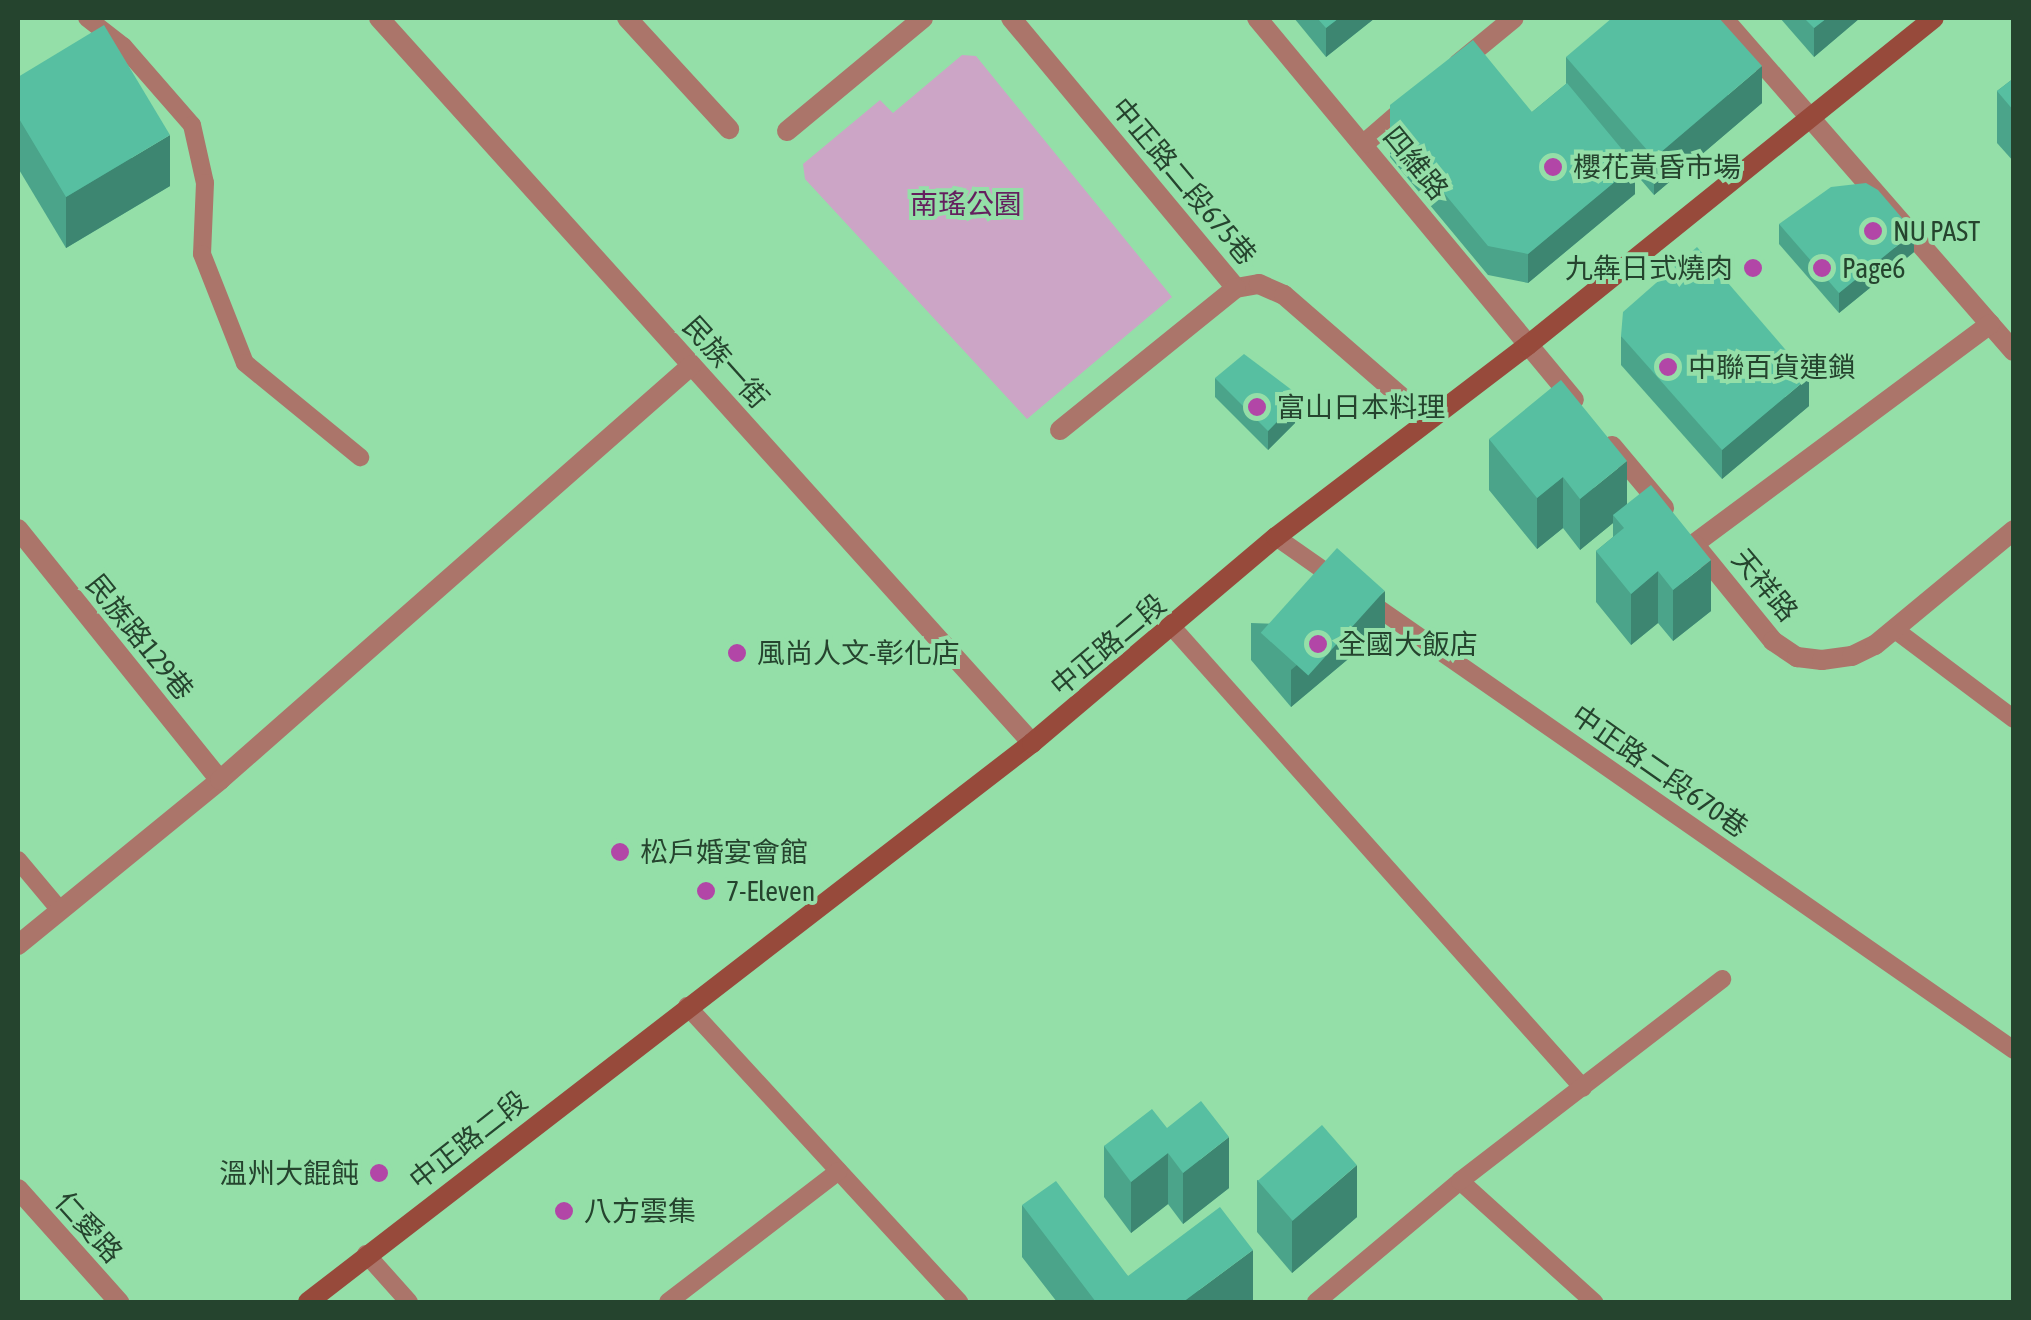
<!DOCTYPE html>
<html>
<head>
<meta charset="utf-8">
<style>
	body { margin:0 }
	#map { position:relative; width:2031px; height:1320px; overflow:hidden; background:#94dfa8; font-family:"Asap Condensed","Noto Sans TC",sans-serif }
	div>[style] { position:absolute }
	.green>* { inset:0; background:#cca5c6 }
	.lane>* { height:18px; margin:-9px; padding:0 9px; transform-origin:9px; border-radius:9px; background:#ab756a }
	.street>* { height:20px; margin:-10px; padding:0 10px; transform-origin:10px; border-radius:10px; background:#ab756a }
	.secondary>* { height:20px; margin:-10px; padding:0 10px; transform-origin:10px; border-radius:10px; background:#974a3b }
	.wall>* { inset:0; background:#4ba48a }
	.shaded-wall>* { inset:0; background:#3d8671 }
	.building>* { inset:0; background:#57bfa1; transform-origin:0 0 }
	.dots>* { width:28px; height:28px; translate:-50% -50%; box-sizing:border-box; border:5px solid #94dfa8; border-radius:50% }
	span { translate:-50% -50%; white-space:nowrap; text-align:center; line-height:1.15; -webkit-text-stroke:8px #94dfa8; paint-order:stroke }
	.street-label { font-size:28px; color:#25442e }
	.poi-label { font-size:28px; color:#25442e }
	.left { translate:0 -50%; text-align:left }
	.right { translate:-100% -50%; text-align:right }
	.park-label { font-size:28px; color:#641f5e }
	.frame { position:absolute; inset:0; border:20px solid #25442e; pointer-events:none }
</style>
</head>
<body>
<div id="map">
	<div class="green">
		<i style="clip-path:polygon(962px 55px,976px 56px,1172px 297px,1027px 419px,805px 179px,803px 164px,880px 100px,893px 113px)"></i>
	</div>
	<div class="lane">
		<i style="left:87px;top:18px;width:46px;rotate:37.9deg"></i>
		<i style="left:123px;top:46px;width:105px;rotate:48.9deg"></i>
		<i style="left:192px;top:125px;width:59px;rotate:77.4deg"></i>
		<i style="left:205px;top:183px;width:71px;rotate:92.4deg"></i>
		<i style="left:202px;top:254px;width:117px;rotate:68.5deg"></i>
		<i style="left:245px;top:363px;width:149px;rotate:39.3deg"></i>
		<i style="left:1276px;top:537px;width:73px;rotate:35deg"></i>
		<i style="left:1365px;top:599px;width:790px;rotate:34.8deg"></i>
		<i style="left:1173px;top:628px;width:616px;rotate:48.29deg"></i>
		<i style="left:1894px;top:629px;width:150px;rotate:36.9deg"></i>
		<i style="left:18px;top:860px;width:64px;rotate:50.1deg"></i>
		<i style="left:687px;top:1006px;width:402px;rotate:47.4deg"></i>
		<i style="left:1460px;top:1181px;width:181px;rotate:42.1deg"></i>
		<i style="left:366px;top:1254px;width:64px;rotate:48.1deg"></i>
		<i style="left:668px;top:1302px;width:215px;rotate:-37.5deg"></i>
		<i style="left:1316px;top:1302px;width:188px;rotate:-40deg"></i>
		<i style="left:1460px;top:1181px;width:331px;rotate:-37.6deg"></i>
	</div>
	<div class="street">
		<i style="left:379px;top:18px;width:976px;rotate:47.99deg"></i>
		<i style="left:627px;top:18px;width:151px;rotate:47.4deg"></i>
		<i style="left:1011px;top:18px;width:351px;rotate:50.2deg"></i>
		<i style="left:1236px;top:288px;width:23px;rotate:-10deg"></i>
		<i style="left:1259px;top:284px;width:27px;rotate:24deg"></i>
		<i style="left:1284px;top:295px;width:191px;rotate:41deg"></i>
		<i style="left:1257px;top:18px;width:496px;rotate:50.3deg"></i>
		<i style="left:1723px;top:18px;width:442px;rotate:48.9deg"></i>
		<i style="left:1458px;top:64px;width:72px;rotate:-39.4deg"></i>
		<i style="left:787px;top:131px;width:177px;rotate:-39.7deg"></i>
		<i style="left:1365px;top:143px;width:58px;rotate:-40.8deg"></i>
		<i style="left:1060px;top:430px;width:226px;rotate:-38.9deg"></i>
		<i style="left:1612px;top:446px;width:81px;rotate:50deg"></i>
		<i style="left:18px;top:529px;width:322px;rotate:51.2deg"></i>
		<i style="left:1694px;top:544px;width:369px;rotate:-36.6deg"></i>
		<i style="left:1695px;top:545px;width:124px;rotate:50.9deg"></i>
		<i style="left:1773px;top:641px;width:29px;rotate:34deg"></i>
		<i style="left:1797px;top:657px;width:25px;rotate:7deg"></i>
		<i style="left:1822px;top:660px;width:30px;rotate:-8deg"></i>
		<i style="left:1852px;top:656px;width:25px;rotate:-26deg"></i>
		<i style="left:1875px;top:645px;width:180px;rotate:-39.6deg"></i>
		<i style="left:18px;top:945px;width:261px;rotate:-39.2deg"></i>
		<i style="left:220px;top:780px;width:628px;rotate:-41.32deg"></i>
		<i style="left:18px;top:1189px;width:152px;rotate:48.2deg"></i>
	</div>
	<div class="secondary">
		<i style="left:308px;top:1302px;width:915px;rotate:-37.67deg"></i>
		<i style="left:1032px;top:743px;width:319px;rotate:-40.2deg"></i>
		<i style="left:1276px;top:537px;width:317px;rotate:-37.3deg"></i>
		<i style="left:1528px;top:345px;width:521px;rotate:-38.85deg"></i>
	</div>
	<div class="wall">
		<i style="clip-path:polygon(1294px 18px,1375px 18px,1326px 57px)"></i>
		<i style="clip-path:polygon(1780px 18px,1860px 18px,1814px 57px)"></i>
		<i style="clip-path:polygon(1566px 57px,1762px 103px,1654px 195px,1635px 173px,1635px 194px,1528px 283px,1488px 275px,1390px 157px,1390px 105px,1532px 112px,1566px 84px)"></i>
		<i style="clip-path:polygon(18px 77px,170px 186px,66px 248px,18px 168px)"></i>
		<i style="clip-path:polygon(2014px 78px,2014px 162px,1997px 143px,1997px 91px)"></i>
		<i style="clip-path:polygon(1779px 224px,1914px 252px,1839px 313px,1779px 244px)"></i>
		<i style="clip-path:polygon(1621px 336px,1809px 406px,1722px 479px,1621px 365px)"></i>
		<i style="clip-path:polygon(1215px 378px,1301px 417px,1268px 450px,1215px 397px)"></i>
		<i style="clip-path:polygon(1489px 439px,1627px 504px,1711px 611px,1673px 641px,1658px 623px,1631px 645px,1596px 602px,1596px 551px,1613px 537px,1613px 523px,1580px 550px,1563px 528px,1537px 549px,1489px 490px)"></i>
		<i style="clip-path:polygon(1251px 623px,1385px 628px,1291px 707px,1251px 660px)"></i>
		<i style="clip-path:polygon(1167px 1128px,1229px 1188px,1183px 1224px,1168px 1204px,1131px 1233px,1104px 1197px,1104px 1146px)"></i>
		<i style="clip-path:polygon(1257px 1180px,1357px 1217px,1292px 1273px,1257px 1232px)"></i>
		<i style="clip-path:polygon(1022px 1205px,1128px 1276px,1253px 1301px,1057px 1302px,1022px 1257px)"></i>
	</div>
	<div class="shaded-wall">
		<i style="clip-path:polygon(1339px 18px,1375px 18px,1326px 57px,1326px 28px)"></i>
		<i style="clip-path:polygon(1827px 18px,1860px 18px,1814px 57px,1814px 28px)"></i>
		<i style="clip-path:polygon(1762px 66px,1762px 103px,1654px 195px,1654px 158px)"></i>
		<i style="clip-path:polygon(170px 135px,170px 186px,66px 248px,66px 197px)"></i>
		<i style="clip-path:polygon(1635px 165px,1635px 194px,1528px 283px,1528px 254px)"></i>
		<i style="clip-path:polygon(1914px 232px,1914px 252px,1839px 313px,1839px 293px)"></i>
		<i style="clip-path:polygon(1809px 377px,1809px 406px,1722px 479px,1722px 450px)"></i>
		<i style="clip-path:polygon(1301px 397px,1301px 417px,1268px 450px,1268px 431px)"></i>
		<i style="clip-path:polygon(1627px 461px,1627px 512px,1613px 515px,1613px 523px,1580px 550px,1580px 499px)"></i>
		<i style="clip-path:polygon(1563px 477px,1563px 528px,1537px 549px,1537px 498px)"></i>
		<i style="clip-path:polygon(1711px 560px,1711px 611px,1673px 641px,1673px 590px)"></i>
		<i style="clip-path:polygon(1658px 571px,1658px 623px,1631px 645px,1631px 594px)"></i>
		<i style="clip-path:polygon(1385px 591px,1385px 628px,1291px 707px,1291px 670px)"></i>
		<i style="clip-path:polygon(1229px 1137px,1229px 1188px,1183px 1224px,1183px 1173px)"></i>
		<i style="clip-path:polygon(1168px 1153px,1168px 1204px,1131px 1233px,1131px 1182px)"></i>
		<i style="clip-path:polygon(1357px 1165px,1357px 1217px,1292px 1273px,1292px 1221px)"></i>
		<i style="clip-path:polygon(1253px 1250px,1253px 1301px,1183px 1302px)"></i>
	</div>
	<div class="building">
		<i style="clip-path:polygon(1317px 18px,1339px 18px,1326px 28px)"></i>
		<i style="clip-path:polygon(1612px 18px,1719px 18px,1762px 66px,1654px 158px,1566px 57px)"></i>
		<i style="clip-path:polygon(1804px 18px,1827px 18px,1814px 28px)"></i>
		<i style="clip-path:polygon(104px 25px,170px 135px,66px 197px,18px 117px,18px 77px)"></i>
		<i style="clip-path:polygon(1473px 40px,1532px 112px,1567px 83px,1635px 165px,1528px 254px,1488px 246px,1390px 128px,1390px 105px)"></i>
		<i style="clip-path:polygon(2014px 78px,2014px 111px,1997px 91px)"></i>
		<i style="clip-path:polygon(1866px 183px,1878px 190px,1914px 232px,1839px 293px,1779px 224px,1831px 187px)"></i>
		<i style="clip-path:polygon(1697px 247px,1809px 377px,1722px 450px,1621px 336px,1623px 312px)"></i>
		<i style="clip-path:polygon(1244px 354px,1301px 397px,1268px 431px,1215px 378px)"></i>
		<i style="clip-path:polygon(1561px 380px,1627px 461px,1580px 499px,1563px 477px,1537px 498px,1489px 439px)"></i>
		<i style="clip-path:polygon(1651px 485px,1711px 560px,1673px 590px,1658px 571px,1631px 594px,1596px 551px,1624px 528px,1613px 515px)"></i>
		<i style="left:1337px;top:548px;width:64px;height:114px;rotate:42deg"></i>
		<i style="clip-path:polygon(1201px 1101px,1229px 1137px,1183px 1173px,1168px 1153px,1131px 1182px,1104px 1146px,1152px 1109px,1167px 1128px)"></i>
		<i style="left:1322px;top:1125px;width:53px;height:85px;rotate:49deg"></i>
		<i style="clip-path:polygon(1056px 1181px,1128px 1276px,1220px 1207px,1253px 1250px,1183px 1302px,1096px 1302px,1022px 1205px)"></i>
	</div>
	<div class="dots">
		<i style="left:1553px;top:167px;background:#b246a7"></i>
		<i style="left:1873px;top:231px;background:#b246a7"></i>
		<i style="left:1753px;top:268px;background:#b246a7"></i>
		<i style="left:1822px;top:268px;background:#b246a7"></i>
		<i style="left:1668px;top:367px;background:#b246a7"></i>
		<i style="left:1257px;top:407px;background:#b246a7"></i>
		<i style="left:1318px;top:644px;background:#b246a7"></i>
		<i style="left:737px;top:653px;background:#b246a7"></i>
		<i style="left:620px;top:852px;background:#b246a7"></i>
		<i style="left:706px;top:891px;background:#b246a7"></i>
		<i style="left:379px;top:1173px;background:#b246a7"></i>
		<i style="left:564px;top:1211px;background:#b246a7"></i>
	</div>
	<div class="street-label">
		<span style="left:1416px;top:163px;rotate:51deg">四維路</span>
		<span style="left:1184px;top:181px;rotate:50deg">中正路二段675巷</span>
		<span style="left:726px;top:362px;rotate:48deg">民族一街</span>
		<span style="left:1765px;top:585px;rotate:50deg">天祥路</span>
		<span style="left:140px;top:637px;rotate:51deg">民族路129巷</span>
		<span style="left:1108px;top:645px;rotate:-40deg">中正路二段</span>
		<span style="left:1660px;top:771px;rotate:35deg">中正路二段670巷</span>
		<span style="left:468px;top:1140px;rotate:-38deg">中正路二段</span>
		<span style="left:89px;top:1227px;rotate:48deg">仁愛路</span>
	</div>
	<div class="poi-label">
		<span class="left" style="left:1573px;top:167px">櫻花黃昏市場</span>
		<span class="left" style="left:1893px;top:231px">NU PAST</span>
		<span class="right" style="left:1733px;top:268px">九犇日式燒肉</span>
		<span class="left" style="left:1842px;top:268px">Page6</span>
		<span class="left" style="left:1688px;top:367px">中聯百貨連鎖</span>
		<span class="left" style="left:1277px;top:407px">富山日本料理</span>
		<span class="left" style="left:1338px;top:644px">全國大飯店</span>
		<span class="left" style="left:757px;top:653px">風尚人文-彰化店</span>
		<span class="left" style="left:640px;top:852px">松戶婚宴會館</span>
		<span class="left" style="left:726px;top:891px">7-Eleven</span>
		<span class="right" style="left:359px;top:1173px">溫州大餛飩</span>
		<span class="left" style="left:584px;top:1211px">八方雲集</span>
	</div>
	<div class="park-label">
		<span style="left:966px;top:204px">南瑤公園</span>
	</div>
	<div class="frame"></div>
</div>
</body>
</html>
